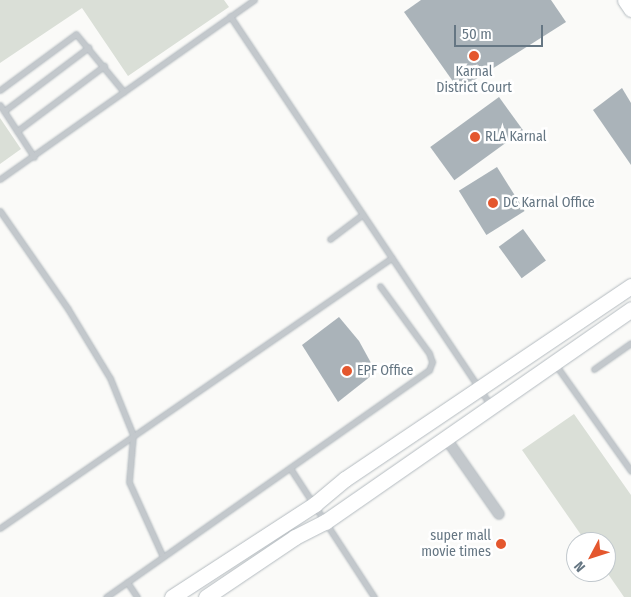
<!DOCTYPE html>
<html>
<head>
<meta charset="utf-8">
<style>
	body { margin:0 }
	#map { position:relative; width:631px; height:597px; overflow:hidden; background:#fafaf8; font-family:"Fira Sans Condensed",sans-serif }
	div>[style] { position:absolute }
	.green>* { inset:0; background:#dadfd7 }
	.building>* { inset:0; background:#aab3b9; transform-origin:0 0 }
	.roads { filter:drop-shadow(0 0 1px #b3babf) drop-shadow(0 0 1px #b3babf) }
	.lane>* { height:5px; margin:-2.5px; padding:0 2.5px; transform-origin:2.5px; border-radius:2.5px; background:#c3c8cc }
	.street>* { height:10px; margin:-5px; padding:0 5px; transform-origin:5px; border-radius:5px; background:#c3c8cc }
	.secondary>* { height:15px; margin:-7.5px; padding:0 7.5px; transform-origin:7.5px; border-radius:7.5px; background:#fff }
	.dots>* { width:14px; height:14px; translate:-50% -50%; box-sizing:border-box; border:2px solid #fff; border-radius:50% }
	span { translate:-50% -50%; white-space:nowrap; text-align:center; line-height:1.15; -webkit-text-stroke:5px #fff; paint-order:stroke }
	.poi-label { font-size:14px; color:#657683 }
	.left { translate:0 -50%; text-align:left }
	.right { translate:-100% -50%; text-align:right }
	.north { position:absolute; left:566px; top:532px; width:50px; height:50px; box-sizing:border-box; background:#fff; border:1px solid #c1c8cd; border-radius:50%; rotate:230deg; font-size:14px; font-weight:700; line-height:20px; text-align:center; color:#657683 }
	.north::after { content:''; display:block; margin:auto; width:18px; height:22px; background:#e4572e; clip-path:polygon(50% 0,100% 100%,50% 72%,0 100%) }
	.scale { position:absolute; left:454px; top:25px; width:89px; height:22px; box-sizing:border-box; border:2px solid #657683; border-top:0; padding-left:6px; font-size:15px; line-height:18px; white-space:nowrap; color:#657683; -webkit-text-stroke:4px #fff; paint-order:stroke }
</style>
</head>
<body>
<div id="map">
	<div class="green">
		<i style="clip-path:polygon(0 0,224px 0,229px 7px,128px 76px,82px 8px,0 63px)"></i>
		<i style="clip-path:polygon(0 118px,21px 149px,0 164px)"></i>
		<i style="clip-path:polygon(574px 414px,631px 495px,631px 597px,624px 597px,606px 571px,606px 542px,586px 542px,522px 450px)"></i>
	</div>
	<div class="building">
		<i style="clip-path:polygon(421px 0,551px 0,566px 22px,459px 90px,404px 12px)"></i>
		<i style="clip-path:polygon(622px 88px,631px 103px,631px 165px,593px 110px)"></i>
		<i style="left:499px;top:97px;width:41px;height:85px;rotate:54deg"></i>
		<i style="left:497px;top:167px;width:52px;height:45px;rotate:58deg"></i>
		<i style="left:523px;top:229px;width:39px;height:30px;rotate:54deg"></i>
		<i style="clip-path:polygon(339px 317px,359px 341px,376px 372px,338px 402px,302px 345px)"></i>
	</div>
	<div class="roads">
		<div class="lane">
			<i style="left:230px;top:16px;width:467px;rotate:56.2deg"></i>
			<i style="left:0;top:90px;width:94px;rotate:-36.4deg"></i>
			<i style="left:76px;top:34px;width:75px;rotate:50.4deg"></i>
			<i style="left:0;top:105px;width:62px;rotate:56.8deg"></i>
			<i style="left:4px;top:111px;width:106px;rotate:-37deg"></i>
			<i style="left:17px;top:131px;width:109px;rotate:-36.8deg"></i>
			<i style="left:0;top:179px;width:311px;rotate:-35.2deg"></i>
			<i style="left:0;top:211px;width:119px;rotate:55.2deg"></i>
			<i style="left:68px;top:309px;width:81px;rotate:58.7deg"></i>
			<i style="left:110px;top:378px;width:61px;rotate:68deg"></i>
			<i style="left:133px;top:435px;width:47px;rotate:94.9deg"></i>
			<i style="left:129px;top:482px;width:82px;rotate:65.6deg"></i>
			<i style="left:330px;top:239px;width:41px;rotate:-37.1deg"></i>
			<i style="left:555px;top:364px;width:131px;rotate:54.6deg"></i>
			<i style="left:594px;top:369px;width:45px;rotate:-35.1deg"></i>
			<i style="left:290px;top:468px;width:154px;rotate:56.9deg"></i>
			<i style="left:0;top:528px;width:476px;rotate:-34.6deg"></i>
			<i style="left:127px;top:582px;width:18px;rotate:56deg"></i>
			<i style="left:106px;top:597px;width:395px;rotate:-35.1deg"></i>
			<i style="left:429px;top:370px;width:9px;rotate:-69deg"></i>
			<i style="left:432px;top:362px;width:9px;rotate:-108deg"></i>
			<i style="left:429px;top:353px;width:83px;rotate:-126.2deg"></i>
		</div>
		<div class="street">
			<i style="left:445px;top:437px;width:94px;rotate:55deg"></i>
		</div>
		<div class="secondary">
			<i style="left:625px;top:0;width:11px;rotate:56deg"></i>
			<i style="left:172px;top:597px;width:171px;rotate:-33deg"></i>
			<i style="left:315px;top:504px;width:39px;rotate:-40deg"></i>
			<i style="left:345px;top:479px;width:345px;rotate:-34deg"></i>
			<i style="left:206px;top:597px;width:107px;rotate:-34deg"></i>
			<i style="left:295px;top:537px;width:34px;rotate:-27deg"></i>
			<i style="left:325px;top:522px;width:373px;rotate:-34.8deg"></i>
		</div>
	</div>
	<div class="dots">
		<i style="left:474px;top:56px;background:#e4572e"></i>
		<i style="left:475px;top:137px;background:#e4572e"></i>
		<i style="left:493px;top:203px;background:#e4572e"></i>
		<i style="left:347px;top:371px;background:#e4572e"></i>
		<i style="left:501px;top:544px;background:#e4572e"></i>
	</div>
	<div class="poi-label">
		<span style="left:474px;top:80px">Karnal<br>District Court</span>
		<span class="left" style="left:485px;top:137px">RLA Karnal</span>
		<span class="left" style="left:503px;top:203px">DC Karnal Office</span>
		<span class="left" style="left:357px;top:371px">EPF Office</span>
		<span class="right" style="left:491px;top:544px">super mall<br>movie times</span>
	</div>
	<div class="north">N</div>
	<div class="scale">50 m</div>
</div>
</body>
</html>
